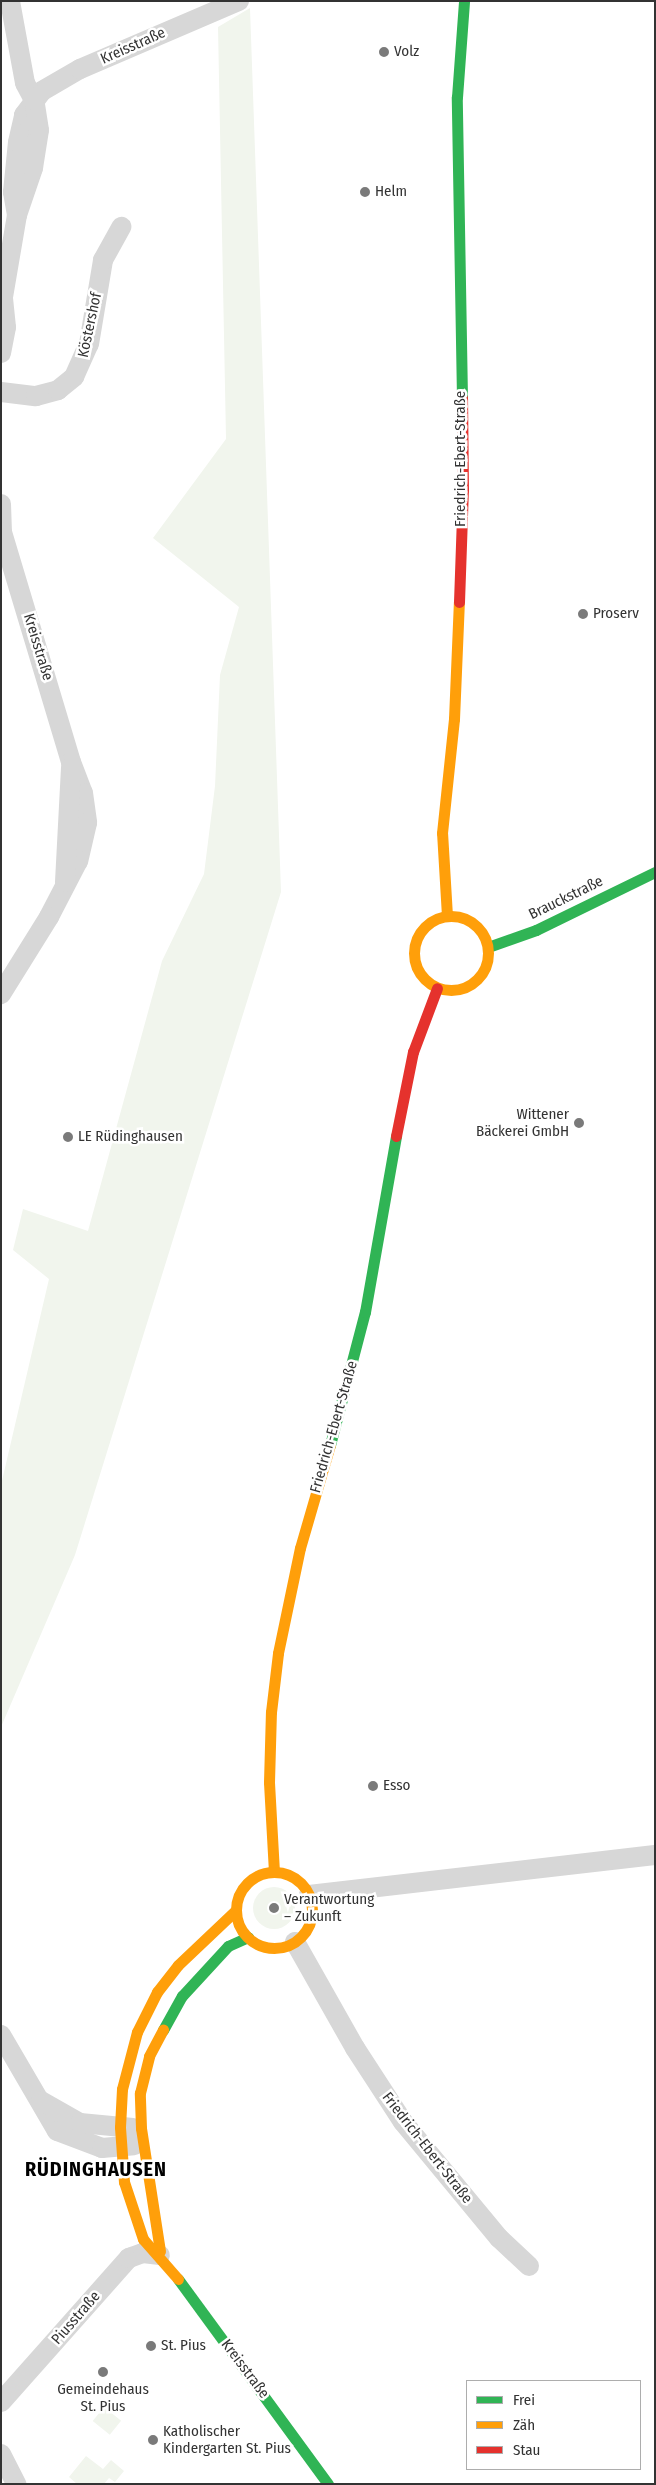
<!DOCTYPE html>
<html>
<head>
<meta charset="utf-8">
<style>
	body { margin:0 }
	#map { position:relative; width:656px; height:2485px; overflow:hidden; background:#fff; font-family:"Fira Sans Condensed",sans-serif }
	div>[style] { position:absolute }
	.green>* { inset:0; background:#f1f5ed; transform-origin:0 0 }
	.round { border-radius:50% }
	.street>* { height:20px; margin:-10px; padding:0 10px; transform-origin:10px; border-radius:10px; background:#d7d7d7 }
	.fast>* { height:11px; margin:-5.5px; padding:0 5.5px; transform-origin:5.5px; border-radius:5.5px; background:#30b455 }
	.slow>* { height:11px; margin:-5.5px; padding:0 5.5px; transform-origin:5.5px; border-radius:5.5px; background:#ff9f0a }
	.slow>.ring { margin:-5.5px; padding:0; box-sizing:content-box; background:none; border:11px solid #ff9f0a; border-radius:50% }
	.jam>* { height:11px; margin:-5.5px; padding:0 5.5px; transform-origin:5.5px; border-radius:5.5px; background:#e5322d }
	.dots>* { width:14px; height:14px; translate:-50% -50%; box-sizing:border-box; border:2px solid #fff; border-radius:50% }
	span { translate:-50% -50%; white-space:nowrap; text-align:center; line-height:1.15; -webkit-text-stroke:5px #fff; paint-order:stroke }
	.street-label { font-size:15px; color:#333 }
	.poi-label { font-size:15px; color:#333 }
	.left { translate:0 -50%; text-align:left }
	.right { translate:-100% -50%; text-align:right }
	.district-label { font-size:20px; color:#000; font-weight:700; letter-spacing:1px }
	.frame { position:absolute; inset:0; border:2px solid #333; pointer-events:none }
	.legend { position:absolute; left:466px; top:2380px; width:175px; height:90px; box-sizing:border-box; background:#fff; border:1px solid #adadad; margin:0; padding:6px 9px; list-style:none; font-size:15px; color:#333 }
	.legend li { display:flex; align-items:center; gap:10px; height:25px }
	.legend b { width:25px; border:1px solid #adadad }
</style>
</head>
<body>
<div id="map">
	<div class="green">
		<i style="clip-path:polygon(250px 8px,281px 892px,75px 1555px,1px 1727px,1px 1485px,49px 1279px,13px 1250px,23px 1209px,88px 1231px,162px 961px,204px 874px,215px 786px,220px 675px,239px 607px,153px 538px,226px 439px,218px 27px)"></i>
		<i class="round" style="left:253px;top:1887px;width:42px;height:42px"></i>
		<i style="left:104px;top:2407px;width:22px;height:18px;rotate:39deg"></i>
		<i style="clip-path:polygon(86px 2456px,103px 2469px,111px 2460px,124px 2471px,115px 2482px,109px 2478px,104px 2484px,77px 2484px,69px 2477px)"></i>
	</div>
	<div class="street">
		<i style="left:17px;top:215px;width:23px;rotate:-100deg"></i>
		<i style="left:13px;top:192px;width:50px;rotate:-84.3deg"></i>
		<i style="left:18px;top:142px;width:28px;rotate:-77deg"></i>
		<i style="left:24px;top:115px;width:30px;rotate:-53deg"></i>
		<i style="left:42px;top:91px;width:44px;rotate:-30.1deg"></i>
		<i style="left:80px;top:69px;width:173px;rotate:-23.2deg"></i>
		<i style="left:1px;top:353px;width:26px;rotate:-79deg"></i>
		<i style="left:6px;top:327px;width:30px;rotate:-96deg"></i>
		<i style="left:3px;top:297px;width:83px;rotate:-80.3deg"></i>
		<i style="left:17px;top:215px;width:50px;rotate:-71.2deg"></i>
		<i style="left:33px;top:168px;width:38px;rotate:-81deg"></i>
		<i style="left:39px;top:130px;width:30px;rotate:-99deg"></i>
		<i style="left:34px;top:100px;width:19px;rotate:-118deg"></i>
		<i style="left:25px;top:83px;width:83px;rotate:-100.4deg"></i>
		<i style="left:1px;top:392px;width:35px;rotate:7deg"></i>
		<i style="left:36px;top:396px;width:23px;rotate:-15deg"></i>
		<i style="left:58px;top:390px;width:21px;rotate:-39deg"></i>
		<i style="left:74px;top:377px;width:36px;rotate:-66deg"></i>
		<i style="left:89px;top:344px;width:85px;rotate:-80.5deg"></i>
		<i style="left:103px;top:260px;width:38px;rotate:-61deg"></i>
		<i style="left:1px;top:504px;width:28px;rotate:88deg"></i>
		<i style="left:2px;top:532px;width:240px;rotate:73.3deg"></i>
		<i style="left:71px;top:762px;width:33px;rotate:69deg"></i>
		<i style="left:83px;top:793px;width:30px;rotate:82deg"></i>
		<i style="left:87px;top:823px;width:39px;rotate:103deg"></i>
		<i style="left:78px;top:861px;width:63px;rotate:117.4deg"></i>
		<i style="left:49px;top:917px;width:91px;rotate:121.9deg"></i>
		<i style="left:65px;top:882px;width:115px;rotate:-87deg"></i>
		<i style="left:309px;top:1895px;width:348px;rotate:-6.6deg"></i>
		<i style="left:295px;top:1942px;width:122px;rotate:60.5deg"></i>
		<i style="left:355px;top:2048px;width:88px;rotate:57deg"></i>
		<i style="left:403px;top:2122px;width:151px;rotate:50.4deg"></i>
		<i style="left:499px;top:2238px;width:41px;rotate:43deg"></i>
		<i style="left:1px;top:2035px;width:111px;rotate:59.7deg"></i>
		<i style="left:57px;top:2131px;width:48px;rotate:20.7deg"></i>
		<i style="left:102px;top:2148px;width:32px;rotate:-5deg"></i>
		<i style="left:41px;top:2101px;width:45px;rotate:29.4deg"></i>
		<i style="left:80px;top:2123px;width:53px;rotate:5.4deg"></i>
		<i style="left:1px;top:2402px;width:193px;rotate:-48.4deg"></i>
		<i style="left:129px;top:2258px;width:15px;rotate:-20deg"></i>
		<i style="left:143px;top:2253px;width:17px;rotate:7deg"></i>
		<i style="left:1px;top:2454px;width:34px;rotate:63deg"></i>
	</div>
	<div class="fast">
		<i style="left:462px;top:398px;width:301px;rotate:-91deg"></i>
		<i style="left:457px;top:97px;width:96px;rotate:-85.8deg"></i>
		<i style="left:488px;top:947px;width:51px;rotate:-19.5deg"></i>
		<i style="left:536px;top:930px;width:132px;rotate:-26deg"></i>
		<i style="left:330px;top:1445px;width:138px;rotate:-75.3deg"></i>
		<i style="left:365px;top:1312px;width:179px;rotate:-80deg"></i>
		<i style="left:163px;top:2030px;width:39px;rotate:-61deg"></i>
		<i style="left:182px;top:1996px;width:68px;rotate:-47.4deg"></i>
		<i style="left:228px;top:1946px;width:22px;rotate:-24deg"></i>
		<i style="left:178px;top:2279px;width:254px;rotate:53.8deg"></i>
	</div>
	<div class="slow">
		<i class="ring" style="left:414px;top:916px;width:63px;height:63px"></i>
		<i style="left:447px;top:916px;width:83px;rotate:-93.4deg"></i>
		<i style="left:442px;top:833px;width:115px;rotate:-84deg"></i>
		<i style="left:454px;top:719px;width:117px;rotate:-87.6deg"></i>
		<i style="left:274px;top:1872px;width:90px;rotate:-93.2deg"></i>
		<i style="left:269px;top:1782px;width:70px;rotate:-88.4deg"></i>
		<i style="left:271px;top:1712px;width:59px;rotate:-83.2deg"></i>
		<i style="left:278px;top:1653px;width:107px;rotate:-78.2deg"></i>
		<i style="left:300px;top:1548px;width:107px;rotate:-73.8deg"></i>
		<i class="ring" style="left:236px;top:1872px;width:65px;height:65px"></i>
		<i style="left:160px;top:2251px;width:124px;rotate:-98.8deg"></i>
		<i style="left:141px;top:2128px;width:35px;rotate:-92deg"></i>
		<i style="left:140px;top:2093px;width:38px;rotate:-76deg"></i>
		<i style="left:149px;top:2056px;width:30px;rotate:-62deg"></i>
		<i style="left:178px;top:2279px;width:53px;rotate:-131.2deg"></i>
		<i style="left:143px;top:2239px;width:60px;rotate:-108.4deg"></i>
		<i style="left:124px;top:2182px;width:55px;rotate:-94.2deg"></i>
		<i style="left:120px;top:2127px;width:38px;rotate:-87deg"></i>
		<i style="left:122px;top:2089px;width:59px;rotate:-75.3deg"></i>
		<i style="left:137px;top:2032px;width:45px;rotate:-63.4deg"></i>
		<i style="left:157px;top:1992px;width:34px;rotate:-52deg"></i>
		<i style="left:178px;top:1965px;width:80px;rotate:-43.5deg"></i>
	</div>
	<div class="jam">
		<i style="left:459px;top:602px;width:112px;rotate:-88deg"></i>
		<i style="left:463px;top:490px;width:92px;rotate:-90.6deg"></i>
		<i style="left:396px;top:1136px;width:86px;rotate:-78.6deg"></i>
		<i style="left:413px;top:1052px;width:68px;rotate:-69.4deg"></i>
	</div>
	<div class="dots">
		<i style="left:384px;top:52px;background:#7a7a7a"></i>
		<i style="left:365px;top:192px;background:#7a7a7a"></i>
		<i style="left:583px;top:614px;background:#7a7a7a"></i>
		<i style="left:579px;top:1123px;background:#7a7a7a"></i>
		<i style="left:68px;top:1137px;background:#7a7a7a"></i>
		<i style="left:373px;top:1786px;background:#7a7a7a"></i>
		<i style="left:274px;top:1908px;background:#7a7a7a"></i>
		<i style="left:151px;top:2346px;background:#7a7a7a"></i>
		<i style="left:103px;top:2372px;background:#7a7a7a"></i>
		<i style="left:153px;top:2440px;background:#7a7a7a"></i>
	</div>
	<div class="street-label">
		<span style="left:133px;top:46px;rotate:-24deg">Kreisstraße</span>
		<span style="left:90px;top:325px;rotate:-78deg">Köstershof</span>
		<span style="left:461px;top:459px;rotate:-90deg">Friedrich-Ebert-Straße</span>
		<span style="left:38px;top:647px;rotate:73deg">Kreisstraße</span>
		<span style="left:566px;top:898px;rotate:-26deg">Brauckstraße</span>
		<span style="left:334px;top:1427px;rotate:-74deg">Friedrich-Ebert-Straße</span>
		<span style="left:427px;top:2148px;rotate:52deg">Friedrich-Ebert-Straße</span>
		<span style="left:76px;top:2318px;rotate:-49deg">Piusstraße</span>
		<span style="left:245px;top:2369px;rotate:53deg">Kreisstraße</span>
	</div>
	<div class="poi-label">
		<span class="left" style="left:394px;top:52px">Volz</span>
		<span class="left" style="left:375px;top:192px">Helm</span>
		<span class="left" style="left:593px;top:614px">Proserv</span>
		<span class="right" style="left:569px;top:1123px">Wittener<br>Bäckerei GmbH</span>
		<span class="left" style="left:78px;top:1137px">LE Rüdinghausen</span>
		<span class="left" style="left:383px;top:1786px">Esso</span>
		<span class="left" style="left:284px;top:1908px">Verantwortung<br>– Zukunft</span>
		<span class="left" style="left:161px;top:2346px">St. Pius</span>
		<span style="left:103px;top:2398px">Gemeindehaus<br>St. Pius</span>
		<span class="left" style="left:163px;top:2440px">Katholischer<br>Kindergarten St. Pius</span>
	</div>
	<div class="district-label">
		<span style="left:96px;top:2169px">RÜDINGHAUSEN</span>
	</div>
	<div class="frame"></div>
	<ul class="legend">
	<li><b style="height:6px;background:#30b455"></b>Frei</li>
	<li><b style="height:6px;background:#ff9f0a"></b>Zäh</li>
	<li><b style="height:6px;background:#e5322d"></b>Stau</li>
	</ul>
</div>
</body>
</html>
